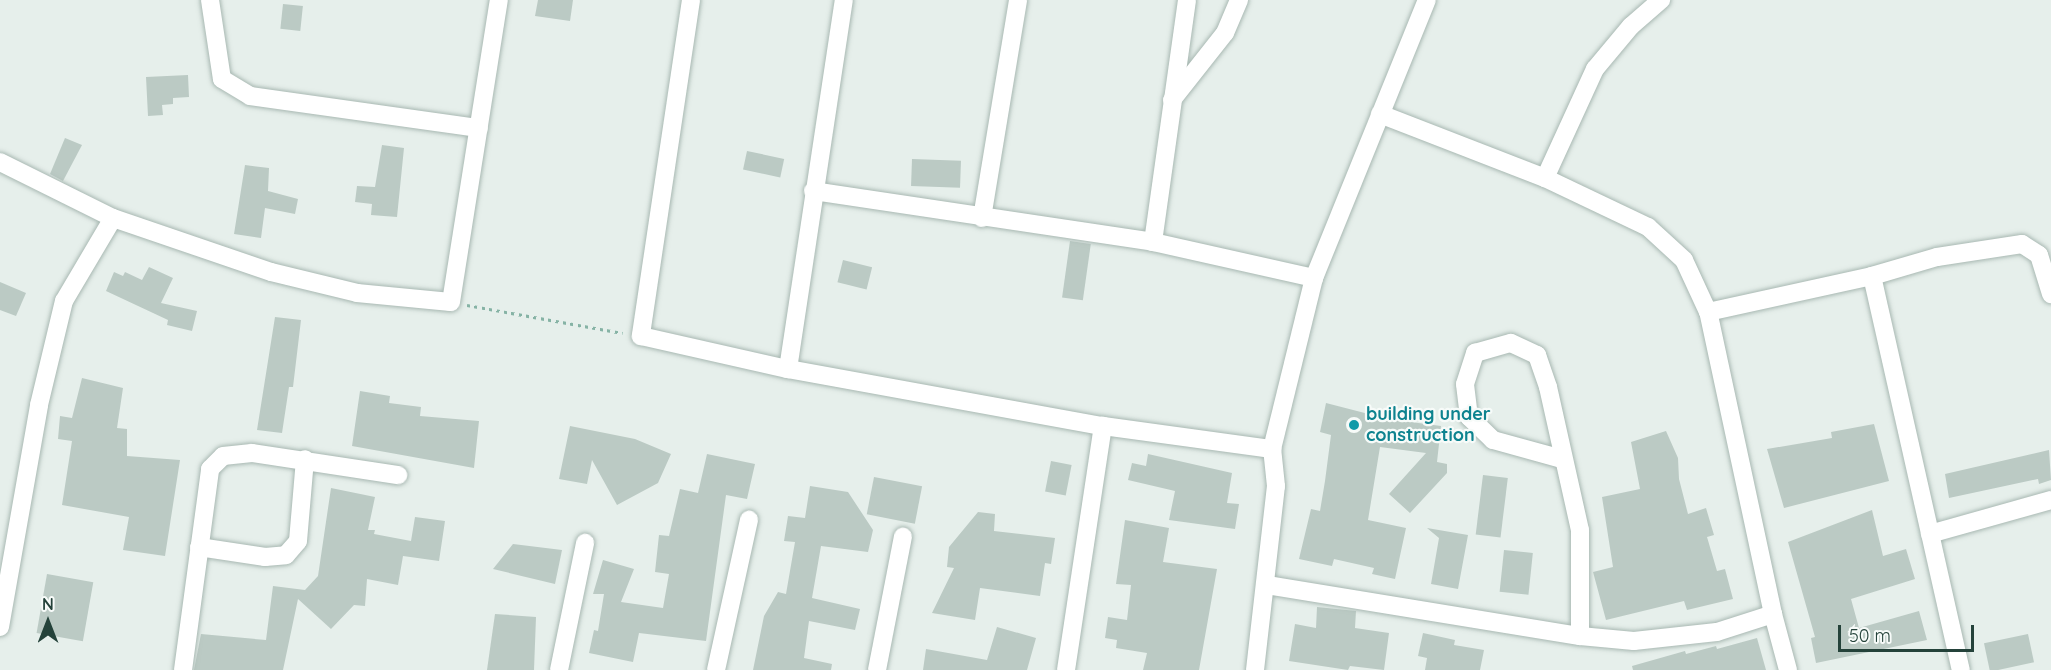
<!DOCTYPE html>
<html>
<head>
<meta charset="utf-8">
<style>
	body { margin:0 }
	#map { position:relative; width:2051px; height:670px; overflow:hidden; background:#e6efeb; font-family:Quicksand,sans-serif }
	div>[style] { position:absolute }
	.building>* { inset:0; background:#bbcac4; transform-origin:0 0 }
	.path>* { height:3px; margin-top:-1.5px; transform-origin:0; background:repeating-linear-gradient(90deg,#86b3a5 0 3px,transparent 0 7.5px) }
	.roads { filter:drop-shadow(0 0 2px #a8b8b2) drop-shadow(0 0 2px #a8b8b2) }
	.street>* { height:18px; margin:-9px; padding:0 9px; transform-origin:9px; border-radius:9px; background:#fff }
	.dots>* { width:16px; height:16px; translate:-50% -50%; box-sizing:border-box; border:3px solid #f7fbf9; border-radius:50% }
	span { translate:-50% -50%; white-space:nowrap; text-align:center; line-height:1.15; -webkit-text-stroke:4.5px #f7fbf9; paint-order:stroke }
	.culture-label { font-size:18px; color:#0d838f; font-weight:700 }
	.left { translate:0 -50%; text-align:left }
	.north { position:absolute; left:18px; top:592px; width:60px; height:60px; -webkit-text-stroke:4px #f7fbf9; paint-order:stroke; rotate:0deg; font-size:16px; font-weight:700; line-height:24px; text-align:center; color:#24423a }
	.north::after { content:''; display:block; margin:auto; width:21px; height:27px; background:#24423a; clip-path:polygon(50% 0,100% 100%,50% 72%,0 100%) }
	.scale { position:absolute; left:1838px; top:625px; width:136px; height:27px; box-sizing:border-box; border:3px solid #24423a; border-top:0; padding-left:8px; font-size:18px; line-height:21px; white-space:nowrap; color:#24423a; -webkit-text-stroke:4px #f7fbf9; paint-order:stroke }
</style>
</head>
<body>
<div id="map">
	<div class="building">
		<i style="clip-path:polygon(538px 0,573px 0,570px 21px,535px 16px)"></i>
		<i style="left:283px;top:4px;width:20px;height:25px;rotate:6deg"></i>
		<i style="clip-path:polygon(188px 75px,189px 97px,173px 98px,173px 104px,162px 105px,163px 115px,148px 116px,146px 77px)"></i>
		<i style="clip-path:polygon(65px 138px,82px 145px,63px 181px,50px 174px)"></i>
		<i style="clip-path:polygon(382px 145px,404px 148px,397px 217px,371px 215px,372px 204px,355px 202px,357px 186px,375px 187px)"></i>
		<i style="left:747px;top:151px;width:38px;height:19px;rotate:12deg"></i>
		<i style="left:912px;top:159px;width:49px;height:27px;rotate:2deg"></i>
		<i style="clip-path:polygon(245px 165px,269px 168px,268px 191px,298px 199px,295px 214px,265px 208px,261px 238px,234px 234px)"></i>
		<i style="left:1070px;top:241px;width:21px;height:57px;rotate:8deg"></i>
		<i style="left:843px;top:260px;width:30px;height:23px;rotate:14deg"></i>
		<i style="clip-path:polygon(149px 267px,173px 278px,161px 303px,197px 311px,192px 331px,167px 325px,168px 320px,106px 291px,114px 272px,123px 276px,125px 272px,142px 280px)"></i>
		<i style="clip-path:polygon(0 282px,26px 293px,16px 316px,0 310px)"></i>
		<i style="clip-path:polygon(275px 317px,301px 320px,293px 387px,289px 387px,282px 433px,257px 430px)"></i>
		<i style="clip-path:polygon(82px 378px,123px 388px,117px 428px,127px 429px,127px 456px,180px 460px,165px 556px,123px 550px,129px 517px,62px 505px,72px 441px,58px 439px,60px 416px,72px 418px)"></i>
		<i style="clip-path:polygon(360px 391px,390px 396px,389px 403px,421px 407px,420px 416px,479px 421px,474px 468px,352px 446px)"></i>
		<i style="clip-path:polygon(1326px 403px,1388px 419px,1441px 426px,1437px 462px,1447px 464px,1447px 473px,1410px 513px,1389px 494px,1426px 453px,1380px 447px,1368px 520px,1406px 528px,1395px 579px,1372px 574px,1374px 568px,1334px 559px,1332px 566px,1299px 559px,1311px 509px,1320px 511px,1325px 481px,1331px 435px,1320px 432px)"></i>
		<i style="clip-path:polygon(1874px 424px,1889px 481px,1784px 508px,1767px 449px,1832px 438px,1831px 432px)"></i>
		<i style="clip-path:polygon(570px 426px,635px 439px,671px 454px,658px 483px,617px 505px,592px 460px,587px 484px,559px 479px)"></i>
		<i style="clip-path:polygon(1666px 431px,1678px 458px,1679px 479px,1688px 514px,1706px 508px,1714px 535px,1707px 537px,1717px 571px,1725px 569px,1733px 599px,1687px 610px,1684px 601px,1606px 620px,1593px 572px,1613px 567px,1602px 497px,1640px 489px,1631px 442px)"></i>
		<i style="clip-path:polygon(2049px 450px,2051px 480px,2039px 484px,2038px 479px,1949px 498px,1945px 474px)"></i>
		<i style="clip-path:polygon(707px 454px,755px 464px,747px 499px,726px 495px,706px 641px,639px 633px,633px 662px,589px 653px,594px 630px,598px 631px,604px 594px,593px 594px,603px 560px,634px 569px,621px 602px,663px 608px,669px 574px,655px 572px,659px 535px,669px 536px,680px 489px,698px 493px)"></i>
		<i style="clip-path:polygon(1148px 454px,1232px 473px,1227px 503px,1239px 504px,1235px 529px,1169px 520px,1175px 491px,1128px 480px,1132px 463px,1146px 466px)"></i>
		<i style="left:1051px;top:461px;width:21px;height:31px;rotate:11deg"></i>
		<i style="left:1483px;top:475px;width:25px;height:60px;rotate:7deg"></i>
		<i style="left:874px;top:477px;width:49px;height:38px;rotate:11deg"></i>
		<i style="clip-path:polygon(810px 486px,848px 492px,873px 530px,868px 552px,821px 546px,812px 598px,860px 609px,855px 630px,809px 621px,804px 658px,832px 664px,831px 670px,753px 670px,764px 616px,778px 592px,786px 594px,795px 542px,784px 541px,788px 516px,805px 518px)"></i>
		<i style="clip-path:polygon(331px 488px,375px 497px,368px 530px,375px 530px,374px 534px,411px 541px,415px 517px,445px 521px,439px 561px,403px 556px,398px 585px,367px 579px,365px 606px,354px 605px,331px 629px,298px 599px,283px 670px,194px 670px,201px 634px,266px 640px,273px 586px,305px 590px,318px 576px)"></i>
		<i style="clip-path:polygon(1872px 510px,1883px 556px,1906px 549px,1915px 579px,1851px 599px,1859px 628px,1919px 611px,1927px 640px,1816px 663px,1811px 638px,1815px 637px,1788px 542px)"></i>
		<i style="clip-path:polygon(978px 512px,995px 514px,994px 531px,1055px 538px,1051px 564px,1045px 563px,1040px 596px,980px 588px,975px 620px,932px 613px,954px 568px,947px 567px,949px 547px)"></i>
		<i style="clip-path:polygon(1125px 520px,1169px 528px,1163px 562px,1217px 569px,1199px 670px,1143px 670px,1147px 653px,1116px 648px,1117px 640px,1105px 638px,1108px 617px,1127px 620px,1131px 585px,1116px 584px)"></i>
		<i style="clip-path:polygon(1427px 528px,1468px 535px,1458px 589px,1431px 584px,1439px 538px)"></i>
		<i style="clip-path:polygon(513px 544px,562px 550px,555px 584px,493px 569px)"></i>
		<i style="left:1504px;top:550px;width:29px;height:42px;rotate:6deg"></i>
		<i style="left:47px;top:574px;width:47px;height:60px;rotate:10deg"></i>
		<i style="clip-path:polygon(1317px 607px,1356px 611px,1355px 628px,1389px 633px,1384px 670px,1350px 666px,1348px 670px,1289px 661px,1295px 624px,1316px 628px)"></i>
		<i style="clip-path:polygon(495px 614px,536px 617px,534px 670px,487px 670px)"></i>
		<i style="clip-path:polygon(997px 627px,1036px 638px,1027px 670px,923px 670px,926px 649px,987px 660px)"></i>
		<i style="clip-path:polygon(1423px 633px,1455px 640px,1454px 645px,1484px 650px,1480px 670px,1425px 670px,1427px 658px,1418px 656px)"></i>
		<i style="left:2028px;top:634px;width:29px;height:45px;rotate:78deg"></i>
		<i style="clip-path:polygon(1757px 638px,1766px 670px,1633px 670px,1632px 666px,1685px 651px,1686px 654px,1716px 646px,1717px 649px)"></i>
	</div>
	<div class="path">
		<i style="left:467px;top:305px;width:158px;rotate:10.2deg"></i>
	</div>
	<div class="roads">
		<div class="street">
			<i style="left:210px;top:0;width:80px;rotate:81.4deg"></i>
			<i style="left:222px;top:79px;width:33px;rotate:31deg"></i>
			<i style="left:250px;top:96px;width:231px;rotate:8deg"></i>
			<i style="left:691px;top:0;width:340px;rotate:98.5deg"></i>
			<i style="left:641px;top:336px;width:151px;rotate:12.7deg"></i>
			<i style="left:788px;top:369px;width:320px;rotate:10.3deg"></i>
			<i style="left:1103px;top:426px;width:171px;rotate:7.8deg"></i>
			<i style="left:1272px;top:449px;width:176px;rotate:-76.2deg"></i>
			<i style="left:1314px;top:278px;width:300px;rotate:-67.9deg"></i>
			<i style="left:1172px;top:100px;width:85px;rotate:-51.7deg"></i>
			<i style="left:1225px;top:33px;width:36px;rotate:-67deg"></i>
			<i style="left:0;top:162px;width:126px;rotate:26.4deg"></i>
			<i style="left:1545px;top:178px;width:120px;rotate:-65.4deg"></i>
			<i style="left:1595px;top:69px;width:56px;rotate:-50.1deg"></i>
			<i style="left:1631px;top:26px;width:40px;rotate:-41deg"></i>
			<i style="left:813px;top:191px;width:344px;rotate:8.5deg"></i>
			<i style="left:1153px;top:242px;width:165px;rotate:12.6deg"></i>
			<i style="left:982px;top:218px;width:221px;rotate:-80.6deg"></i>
			<i style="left:1153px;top:242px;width:244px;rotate:-82deg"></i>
			<i style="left:1872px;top:276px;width:68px;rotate:-16.3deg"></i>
			<i style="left:1937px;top:257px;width:86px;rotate:-8.7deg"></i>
			<i style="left:2022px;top:244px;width:20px;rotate:33deg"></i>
			<i style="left:2039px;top:255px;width:41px;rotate:72.9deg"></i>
			<i style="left:1708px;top:312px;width:168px;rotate:-12.4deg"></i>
			<i style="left:1872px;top:276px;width:404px;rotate:77.3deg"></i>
			<i style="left:788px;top:369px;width:373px;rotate:-81.4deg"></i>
			<i style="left:1562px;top:459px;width:72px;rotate:-164.6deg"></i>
			<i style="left:1493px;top:440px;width:33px;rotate:-136deg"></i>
			<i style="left:1469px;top:417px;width:33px;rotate:-97deg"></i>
			<i style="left:1465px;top:384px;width:33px;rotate:-72deg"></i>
			<i style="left:1475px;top:353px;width:37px;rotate:-16deg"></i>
			<i style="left:1511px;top:343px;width:29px;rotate:25deg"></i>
			<i style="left:1537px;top:355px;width:34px;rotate:71deg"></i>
			<i style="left:1548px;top:387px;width:147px;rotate:77.4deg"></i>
			<i style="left:1580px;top:530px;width:106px;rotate:90deg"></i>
			<i style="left:1930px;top:534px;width:126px;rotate:-15.7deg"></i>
			<i style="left:199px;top:547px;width:67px;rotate:8.6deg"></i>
			<i style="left:265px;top:557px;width:21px;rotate:-5deg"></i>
			<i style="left:286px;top:555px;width:18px;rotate:-49deg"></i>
			<i style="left:298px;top:541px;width:82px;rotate:-85.1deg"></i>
			<i style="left:1267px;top:585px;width:317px;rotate:9.3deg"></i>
			<i style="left:1580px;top:636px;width:54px;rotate:5.3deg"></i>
			<i style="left:1634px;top:641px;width:83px;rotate:-6.2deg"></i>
			<i style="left:1717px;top:632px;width:59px;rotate:-17.8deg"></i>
			<i style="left:1773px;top:614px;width:309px;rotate:-102.1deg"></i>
			<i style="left:1708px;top:312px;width:57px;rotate:-114.8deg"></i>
			<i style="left:1684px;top:260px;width:49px;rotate:-137.5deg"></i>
			<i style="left:1648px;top:227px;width:114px;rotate:-154.6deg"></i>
			<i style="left:1545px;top:178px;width:177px;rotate:-158.8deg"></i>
			<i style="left:1773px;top:614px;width:58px;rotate:75deg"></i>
			<i style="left:0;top:627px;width:225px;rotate:-80deg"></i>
			<i style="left:39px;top:405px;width:107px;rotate:-76.5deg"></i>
			<i style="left:64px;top:301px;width:96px;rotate:-59.4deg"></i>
			<i style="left:113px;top:218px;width:167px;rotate:18.9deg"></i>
			<i style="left:271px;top:272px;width:89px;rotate:13.7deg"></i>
			<i style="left:357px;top:293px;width:94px;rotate:5.5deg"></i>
			<i style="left:451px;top:302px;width:306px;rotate:-81deg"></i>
			<i style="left:183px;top:670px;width:203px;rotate:-82.3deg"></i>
			<i style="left:210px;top:469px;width:18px;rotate:-45deg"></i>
			<i style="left:223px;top:456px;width:29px;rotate:-6deg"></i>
			<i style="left:252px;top:453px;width:148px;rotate:8.6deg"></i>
			<i style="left:559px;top:670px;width:130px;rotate:-78.4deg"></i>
			<i style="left:716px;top:670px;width:154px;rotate:-77.6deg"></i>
			<i style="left:877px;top:670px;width:136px;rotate:-79deg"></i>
			<i style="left:1066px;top:670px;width:247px;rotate:-81.4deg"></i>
			<i style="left:1255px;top:670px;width:185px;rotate:-83.5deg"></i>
			<i style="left:1276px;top:486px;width:37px;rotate:-96deg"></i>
		</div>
	</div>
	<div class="dots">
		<i style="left:1354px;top:425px;background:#0f9aa8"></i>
	</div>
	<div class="culture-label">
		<span class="left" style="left:1366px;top:425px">building under<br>construction</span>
	</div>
	<div class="north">N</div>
	<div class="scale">50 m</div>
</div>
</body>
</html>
